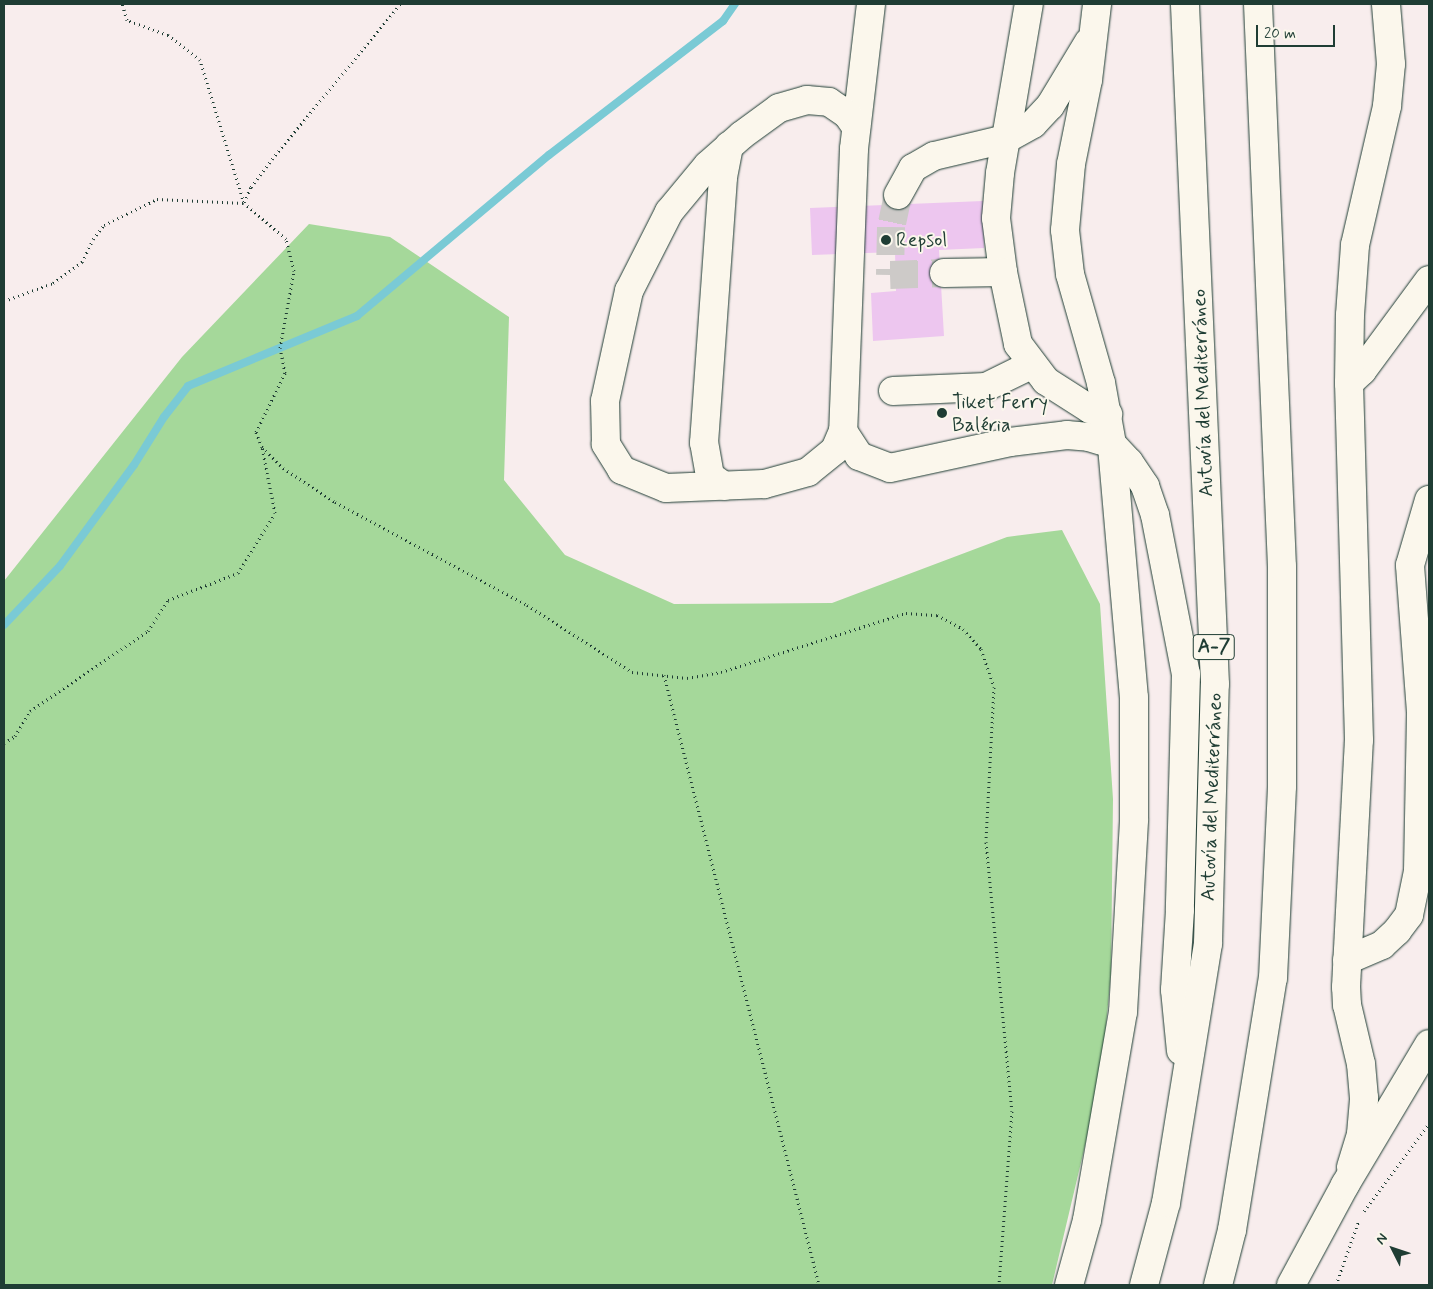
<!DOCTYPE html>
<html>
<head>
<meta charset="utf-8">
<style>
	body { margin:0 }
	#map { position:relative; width:1433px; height:1289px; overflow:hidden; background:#f8eded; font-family:Mynerve,sans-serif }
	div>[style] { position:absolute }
	.green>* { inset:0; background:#a5d89a }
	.stream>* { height:8px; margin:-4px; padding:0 4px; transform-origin:4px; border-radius:4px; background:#7acad5 }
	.building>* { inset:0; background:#edc6ef }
	.minor-tunnel>* { height:28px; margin-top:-14px; transform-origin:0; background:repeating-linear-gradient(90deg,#cdcac8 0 28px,transparent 0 42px) }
	.path>* { height:3px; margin-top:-1.5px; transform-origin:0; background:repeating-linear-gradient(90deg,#1f3d34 0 1px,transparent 0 5px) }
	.roads { filter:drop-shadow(0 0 1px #1f3d34) drop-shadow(0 0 1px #1f3d34) }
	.minor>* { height:28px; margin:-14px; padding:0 14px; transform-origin:14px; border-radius:14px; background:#fbf7ec }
	.highway>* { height:28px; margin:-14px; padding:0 14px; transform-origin:14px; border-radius:14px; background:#fbf7ec }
	.dots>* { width:14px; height:14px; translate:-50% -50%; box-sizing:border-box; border:2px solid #fbf7ec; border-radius:50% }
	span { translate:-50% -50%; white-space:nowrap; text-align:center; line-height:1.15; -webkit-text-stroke:4px #fbf7ec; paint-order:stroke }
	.shield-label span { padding:1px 4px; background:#fbf7ec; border:1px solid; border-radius:4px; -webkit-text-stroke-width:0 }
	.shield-label { font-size:19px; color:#1f3d34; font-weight:700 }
	.poi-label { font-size:20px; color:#1f3d34 }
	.left { translate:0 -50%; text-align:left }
	.street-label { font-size:20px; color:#1f3d34 }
	.frame { position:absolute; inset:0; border:5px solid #1f3d34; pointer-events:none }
	.north { position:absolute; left:1368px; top:1224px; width:50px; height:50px; -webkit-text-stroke:4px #fbf7ec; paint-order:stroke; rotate:311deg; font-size:14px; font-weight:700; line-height:20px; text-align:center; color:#1f3d34 }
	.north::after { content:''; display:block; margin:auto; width:18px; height:22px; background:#1f3d34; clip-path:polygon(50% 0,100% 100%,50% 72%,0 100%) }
	.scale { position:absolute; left:1256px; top:25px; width:79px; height:22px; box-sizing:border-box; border:2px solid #1f3d34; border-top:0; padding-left:6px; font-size:15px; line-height:18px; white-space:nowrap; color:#1f3d34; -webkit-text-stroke:4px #fbf7ec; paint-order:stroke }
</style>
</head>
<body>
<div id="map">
	<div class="green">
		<i style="clip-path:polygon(309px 224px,390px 237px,509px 317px,504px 480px,565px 555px,674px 604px,832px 603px,1007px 537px,1062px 530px,1100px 604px,1113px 799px,1111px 973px,1101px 1078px,1052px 1285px,4px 1285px,4px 581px,182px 357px)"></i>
	</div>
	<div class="stream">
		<i style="left:4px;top:625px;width:81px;rotate:-46.5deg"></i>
		<i style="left:60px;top:566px;width:125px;rotate:-53.8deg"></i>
		<i style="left:134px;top:465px;width:57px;rotate:-58deg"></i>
		<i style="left:164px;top:417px;width:39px;rotate:-52deg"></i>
		<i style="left:188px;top:386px;width:183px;rotate:-22.5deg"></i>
		<i style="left:357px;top:316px;width:251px;rotate:-40deg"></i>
		<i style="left:549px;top:155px;width:220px;rotate:-37.6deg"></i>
		<i style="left:723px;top:21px;width:21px;rotate:-55deg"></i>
	</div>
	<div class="building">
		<i style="clip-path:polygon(983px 201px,984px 248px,939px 250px,944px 336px,873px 341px,871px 293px,896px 291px,895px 252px,812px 255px,810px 208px)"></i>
	</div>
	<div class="minor-tunnel">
		<i style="left:898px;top:195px;width:33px;rotate:102deg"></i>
		<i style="left:891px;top:227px;width:48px;rotate:91.2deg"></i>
		<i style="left:890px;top:275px;width:54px;rotate:-2.1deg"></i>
	</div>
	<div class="path">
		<i style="left:244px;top:202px;width:17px;rotate:-65deg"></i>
		<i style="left:251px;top:187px;width:35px;rotate:-53deg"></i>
		<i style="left:272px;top:159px;width:201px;rotate:-50.4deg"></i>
		<i style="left:4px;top:301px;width:52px;rotate:-20.2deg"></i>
		<i style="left:53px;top:283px;width:36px;rotate:-36deg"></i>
		<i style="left:82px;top:262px;width:25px;rotate:-64deg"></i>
		<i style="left:93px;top:239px;width:18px;rotate:-52deg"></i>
		<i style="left:104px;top:225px;width:59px;rotate:-26.1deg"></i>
		<i style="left:157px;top:199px;width:87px;rotate:2.6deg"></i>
		<i style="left:262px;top:447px;width:30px;rotate:45deg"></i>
		<i style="left:283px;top:468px;width:62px;rotate:33.2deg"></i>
		<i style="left:335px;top:502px;width:218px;rotate:28.2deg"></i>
		<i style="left:527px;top:605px;width:125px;rotate:32.5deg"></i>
		<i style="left:632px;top:672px;width:55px;rotate:6.2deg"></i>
		<i style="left:687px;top:678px;width:35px;rotate:-10deg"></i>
		<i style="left:721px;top:672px;width:194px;rotate:-17.7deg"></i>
		<i style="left:906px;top:613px;width:31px;rotate:4deg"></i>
		<i style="left:937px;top:615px;width:30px;rotate:28deg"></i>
		<i style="left:963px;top:629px;width:27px;rotate:48deg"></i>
		<i style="left:981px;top:649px;width:40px;rotate:71.1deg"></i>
		<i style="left:994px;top:687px;width:155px;rotate:93deg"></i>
		<i style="left:986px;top:842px;width:270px;rotate:84.5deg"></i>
		<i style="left:1012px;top:1111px;width:174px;rotate:94.3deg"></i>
		<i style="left:664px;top:675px;width:629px;rotate:75.74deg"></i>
		<i style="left:4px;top:743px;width:13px;rotate:-32deg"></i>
		<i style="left:15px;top:736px;width:29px;rotate:-59deg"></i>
		<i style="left:30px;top:711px;width:143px;rotate:-34.1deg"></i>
		<i style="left:148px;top:631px;width:37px;rotate:-57deg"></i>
		<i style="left:168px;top:600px;width:75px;rotate:-21.1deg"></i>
		<i style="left:238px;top:573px;width:70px;rotate:-58.3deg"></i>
		<i style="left:275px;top:513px;width:67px;rotate:-101.1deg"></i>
		<i style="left:262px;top:447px;width:16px;rotate:-112deg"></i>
		<i style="left:256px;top:432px;width:66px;rotate:-63.8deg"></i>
		<i style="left:285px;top:373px;width:25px;rotate:-101deg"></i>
		<i style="left:280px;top:348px;width:78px;rotate:-79.7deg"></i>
		<i style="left:294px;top:271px;width:33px;rotate:-104deg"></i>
		<i style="left:286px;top:239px;width:55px;rotate:-139.4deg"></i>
		<i style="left:244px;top:203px;width:150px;rotate:-107.1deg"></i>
		<i style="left:200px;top:60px;width:41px;rotate:-142deg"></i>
		<i style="left:168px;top:35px;width:44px;rotate:-159.9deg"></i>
		<i style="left:127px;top:20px;width:17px;rotate:-107deg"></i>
		<i style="left:1364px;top:1211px;width:109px;rotate:-53.5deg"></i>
		<i style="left:1336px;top:1285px;width:69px;rotate:-70.5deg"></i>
	</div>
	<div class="roads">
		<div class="minor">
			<i style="left:871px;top:4px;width:146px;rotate:96.7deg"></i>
			<i style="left:854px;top:149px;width:282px;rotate:92.2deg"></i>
			<i style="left:843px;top:431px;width:30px;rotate:57deg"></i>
			<i style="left:859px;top:456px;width:33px;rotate:21deg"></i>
			<i style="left:890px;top:468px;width:123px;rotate:-12.2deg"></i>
			<i style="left:1010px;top:442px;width:57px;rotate:-7deg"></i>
			<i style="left:1067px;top:435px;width:22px;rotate:5deg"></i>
			<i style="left:1089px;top:437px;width:24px;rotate:17deg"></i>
			<i style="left:898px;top:195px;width:31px;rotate:-61deg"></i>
			<i style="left:913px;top:168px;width:24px;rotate:-30deg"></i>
			<i style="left:934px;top:156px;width:74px;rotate:-13.3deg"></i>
			<i style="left:1006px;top:139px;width:31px;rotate:-29deg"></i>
			<i style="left:1033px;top:124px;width:25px;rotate:-47deg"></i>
			<i style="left:1050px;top:106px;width:74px;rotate:-58.9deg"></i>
			<i style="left:1003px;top:272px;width:54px;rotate:-97.4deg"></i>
			<i style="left:996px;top:218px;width:45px;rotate:-84.9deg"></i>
			<i style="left:1000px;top:173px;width:171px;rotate:-80.3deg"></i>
			<i style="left:944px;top:273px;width:59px;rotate:-1deg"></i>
			<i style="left:1003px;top:272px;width:74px;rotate:78.2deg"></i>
			<i style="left:1018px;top:344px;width:46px;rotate:52.9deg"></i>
			<i style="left:1046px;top:381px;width:52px;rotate:32.5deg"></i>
			<i style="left:1090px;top:409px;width:19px;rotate:16deg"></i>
			<i style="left:1349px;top:383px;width:18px;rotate:-43deg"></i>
			<i style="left:1362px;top:371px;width:113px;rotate:-53.6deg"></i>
			<i style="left:893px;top:391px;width:93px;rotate:-2.5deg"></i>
			<i style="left:986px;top:387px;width:52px;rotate:-26.1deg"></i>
			<i style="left:843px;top:431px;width:21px;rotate:113deg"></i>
			<i style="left:835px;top:450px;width:35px;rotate:141deg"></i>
			<i style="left:808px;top:472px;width:46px;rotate:164.7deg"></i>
			<i style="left:764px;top:484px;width:98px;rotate:177.7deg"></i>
			<i style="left:666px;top:488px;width:48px;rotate:-157.8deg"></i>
			<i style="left:622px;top:470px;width:31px;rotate:-122deg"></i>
			<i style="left:606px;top:444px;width:43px;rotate:-91.3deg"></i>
			<i style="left:605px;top:401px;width:113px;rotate:-77.7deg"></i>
			<i style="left:629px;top:291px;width:89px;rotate:-63.1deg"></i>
			<i style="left:669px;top:212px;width:61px;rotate:-50.3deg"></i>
			<i style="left:708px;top:165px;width:45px;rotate:-41.4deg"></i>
			<i style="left:742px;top:135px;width:46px;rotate:-36.1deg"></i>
			<i style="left:779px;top:108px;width:29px;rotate:-16deg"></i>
			<i style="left:807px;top:100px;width:22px;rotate:5deg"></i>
			<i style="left:829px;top:102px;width:22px;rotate:34deg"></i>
			<i style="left:847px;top:114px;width:16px;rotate:55deg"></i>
			<i style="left:724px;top:486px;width:17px;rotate:-144deg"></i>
			<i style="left:710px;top:476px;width:34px;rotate:-100deg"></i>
			<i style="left:704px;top:443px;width:267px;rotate:-85.9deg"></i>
			<i style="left:723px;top:177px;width:32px;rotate:-79deg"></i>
			<i style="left:1347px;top:960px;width:38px;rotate:-23deg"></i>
			<i style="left:1382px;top:945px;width:21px;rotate:-43deg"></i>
			<i style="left:1397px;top:931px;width:20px;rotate:-53deg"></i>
			<i style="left:1409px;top:915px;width:45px;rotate:-78.4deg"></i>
			<i style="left:1418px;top:871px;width:159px;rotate:-88.9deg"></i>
			<i style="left:1421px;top:712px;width:147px;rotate:-94.3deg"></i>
			<i style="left:1410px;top:565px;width:68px;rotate:-73.7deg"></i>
			<i style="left:1351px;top:1167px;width:34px;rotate:-73deg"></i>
			<i style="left:1361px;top:1134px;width:36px;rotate:-85deg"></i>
			<i style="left:1364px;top:1098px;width:34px;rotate:-95deg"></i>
			<i style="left:1361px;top:1064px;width:61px;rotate:-103.3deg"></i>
			<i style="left:1347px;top:1005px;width:18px;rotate:-93deg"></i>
			<i style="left:1346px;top:987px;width:247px;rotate:-87deg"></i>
			<i style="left:1359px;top:740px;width:357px;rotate:-91.6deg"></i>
			<i style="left:1349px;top:383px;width:68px;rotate:-89.2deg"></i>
			<i style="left:1350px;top:315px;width:70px;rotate:-85.9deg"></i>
			<i style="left:1355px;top:245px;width:143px;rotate:-77deg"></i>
			<i style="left:1387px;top:106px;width:42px;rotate:-84.6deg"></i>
			<i style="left:1391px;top:64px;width:60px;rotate:-94.8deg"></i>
			<i style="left:1069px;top:1285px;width:67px;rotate:-74.5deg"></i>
			<i style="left:1087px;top:1220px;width:211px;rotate:-80.2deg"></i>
			<i style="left:1123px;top:1012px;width:193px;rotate:-86.7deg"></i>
			<i style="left:1134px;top:819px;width:121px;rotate:-90deg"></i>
			<i style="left:1134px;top:698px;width:255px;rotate:-95deg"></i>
			<i style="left:1112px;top:444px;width:62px;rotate:-100.2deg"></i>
			<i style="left:1101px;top:383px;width:113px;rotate:-105.9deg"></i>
			<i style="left:1070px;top:274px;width:44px;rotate:-96.5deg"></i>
			<i style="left:1065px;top:230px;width:66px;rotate:-84.8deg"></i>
			<i style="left:1071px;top:164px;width:86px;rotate:-78.6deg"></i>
			<i style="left:1088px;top:80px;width:77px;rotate:-83.2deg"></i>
		</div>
		<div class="highway">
			<i style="left:1112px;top:444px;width:25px;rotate:47deg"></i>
			<i style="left:1129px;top:462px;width:29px;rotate:56deg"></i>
			<i style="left:1145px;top:486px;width:31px;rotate:71deg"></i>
			<i style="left:1155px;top:515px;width:162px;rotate:79deg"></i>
			<i style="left:1186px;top:674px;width:236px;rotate:91.5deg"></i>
			<i style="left:1180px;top:910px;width:80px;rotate:93.6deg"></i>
			<i style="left:1175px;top:990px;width:61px;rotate:84.4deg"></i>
			<i style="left:1144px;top:1285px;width:85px;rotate:-75deg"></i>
			<i style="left:1166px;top:1203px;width:262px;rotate:-80.8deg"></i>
			<i style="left:1208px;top:944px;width:260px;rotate:-88.5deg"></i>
			<i style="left:1215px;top:684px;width:681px;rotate:-92.53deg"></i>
			<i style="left:1218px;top:1285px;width:57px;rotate:-75.7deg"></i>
			<i style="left:1232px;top:1230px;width:255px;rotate:-80.8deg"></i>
			<i style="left:1273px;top:978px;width:192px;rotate:-87.3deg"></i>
			<i style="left:1282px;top:786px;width:219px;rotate:-90deg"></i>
			<i style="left:1282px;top:567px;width:564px;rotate:-92.44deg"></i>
			<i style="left:1291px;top:1285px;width:114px;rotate:-61.6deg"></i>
			<i style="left:1345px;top:1185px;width:164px;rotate:-59.2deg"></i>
		</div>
	</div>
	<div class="dots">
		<i style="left:886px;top:240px;background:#1f3d34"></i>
		<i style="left:942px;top:413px;background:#1f3d34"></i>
	</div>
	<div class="shield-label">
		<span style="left:1214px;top:647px">A-7</span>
	</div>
	<div class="poi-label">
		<span class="left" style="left:896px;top:240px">Repsol</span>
		<span class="left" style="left:952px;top:414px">Tiket Ferry<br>Baléria</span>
	</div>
	<div class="street-label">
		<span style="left:1203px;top:393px;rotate:-92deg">Autovía del Mediterráneo</span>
		<span style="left:1212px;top:797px;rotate:-88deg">Autovía del Mediterráneo</span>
	</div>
	<div class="frame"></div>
	<div class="north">N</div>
	<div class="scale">20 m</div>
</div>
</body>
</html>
